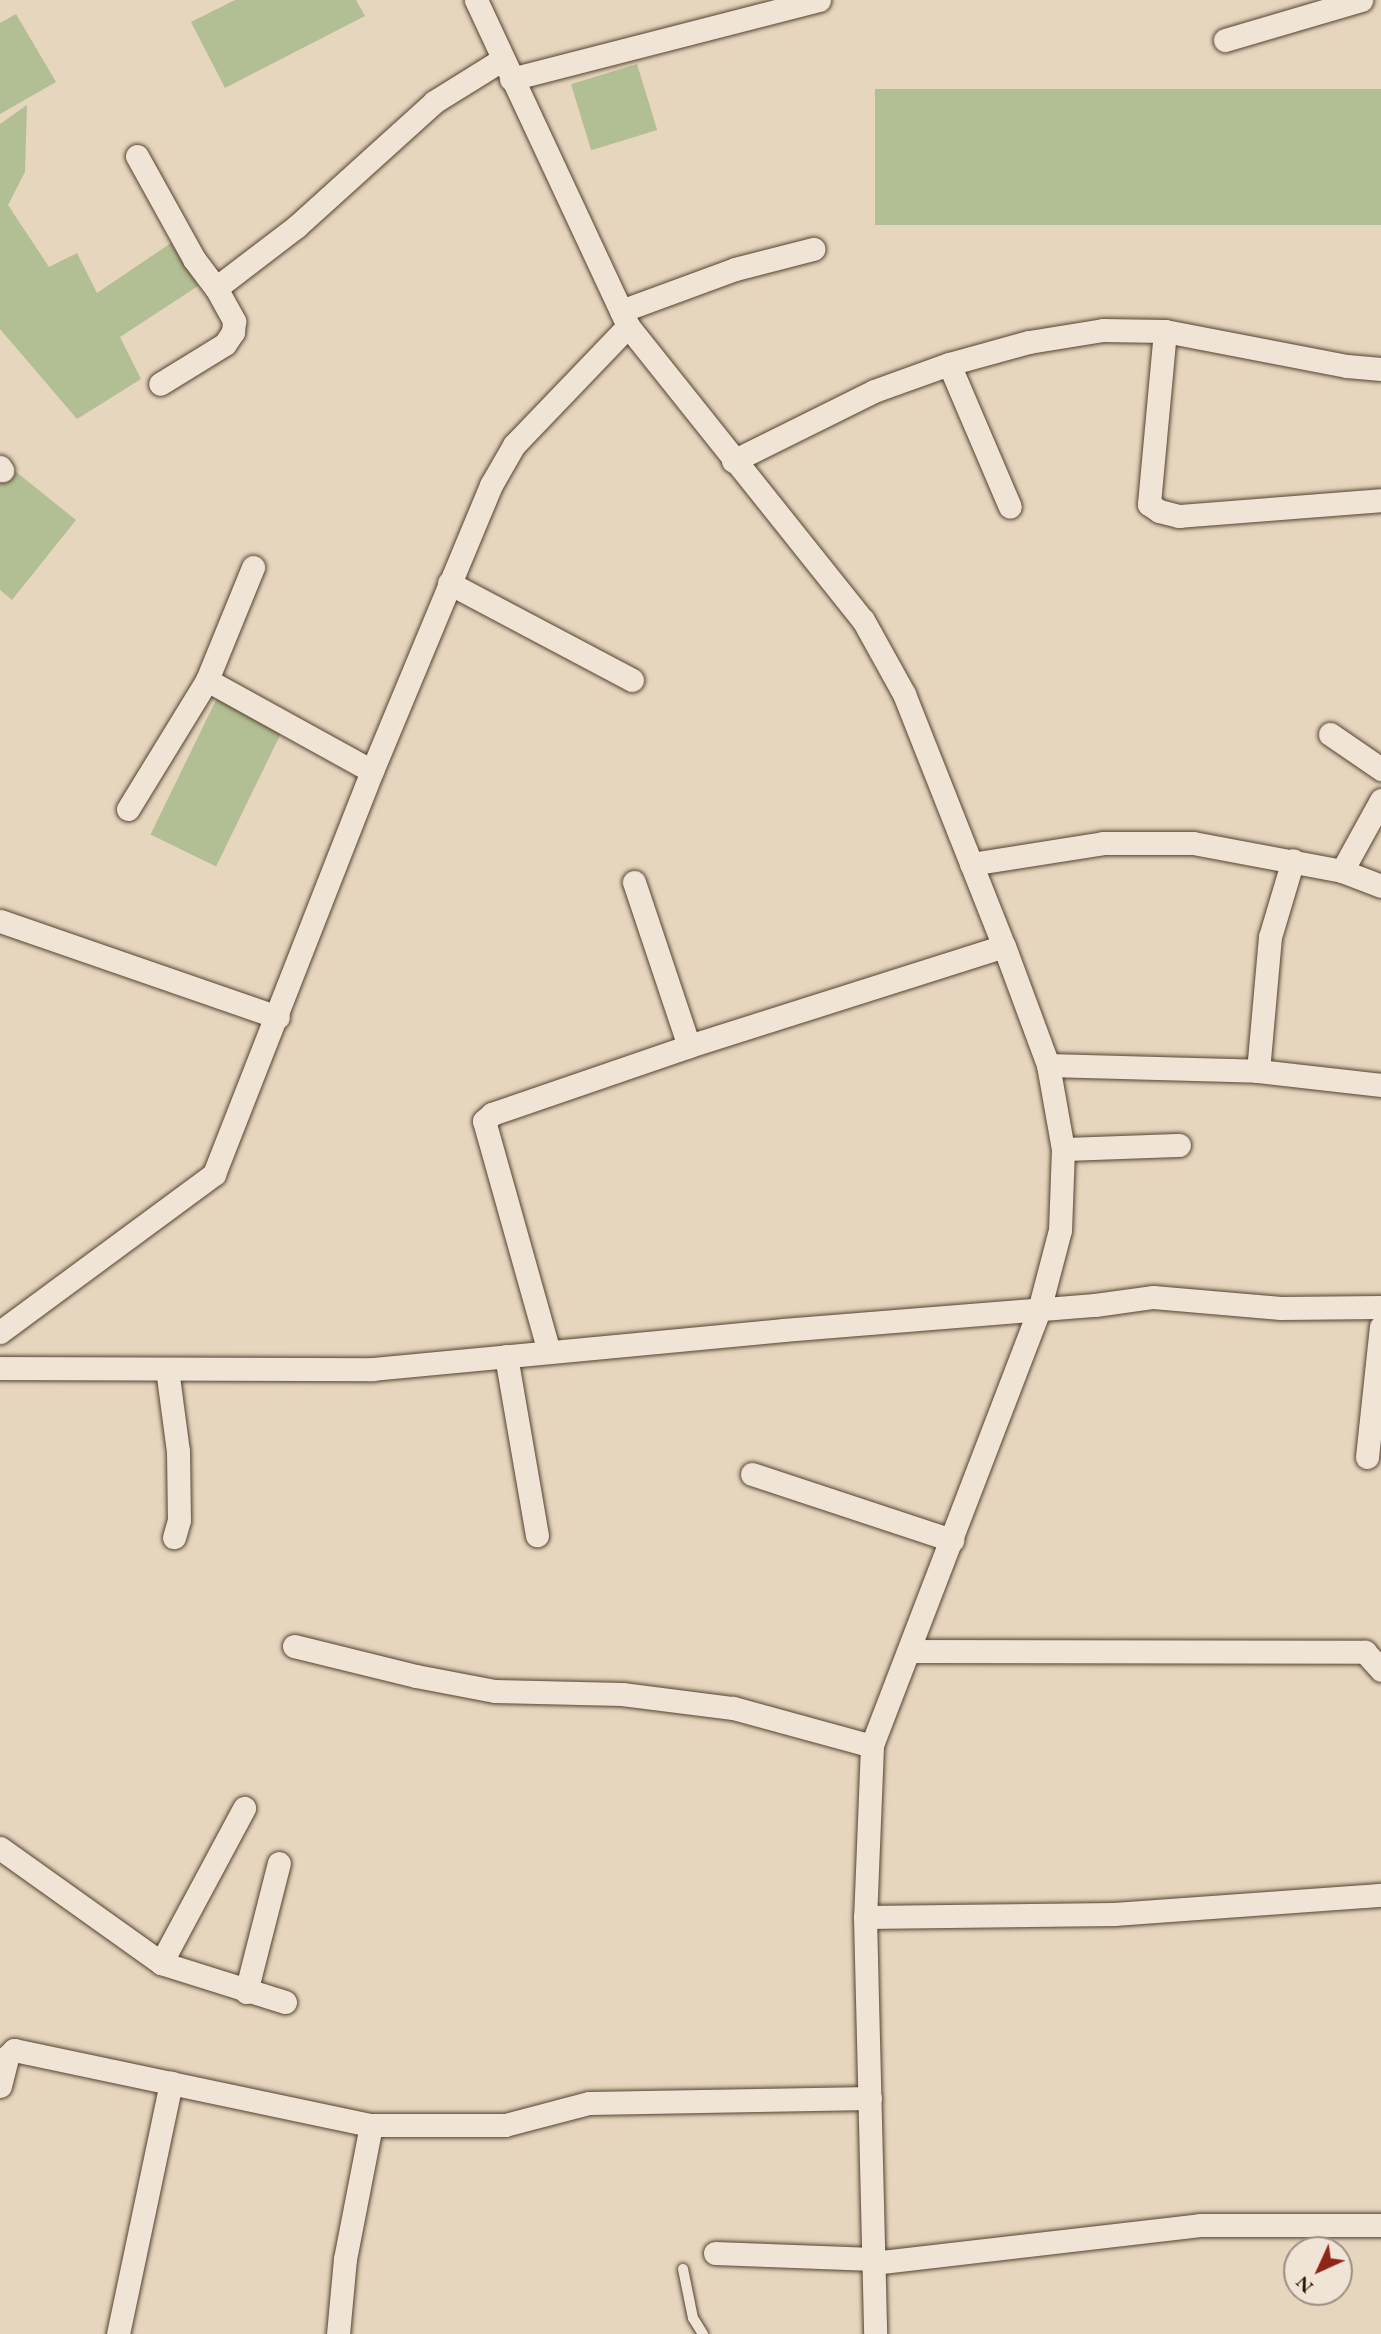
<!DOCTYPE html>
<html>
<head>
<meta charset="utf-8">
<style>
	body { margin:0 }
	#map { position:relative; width:1381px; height:2334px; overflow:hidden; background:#e6d6be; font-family:"EB Garamond",serif }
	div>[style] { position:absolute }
	.green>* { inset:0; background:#b2be94; transform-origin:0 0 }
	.roads { filter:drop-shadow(0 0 2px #554230) drop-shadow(0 0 2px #554230) }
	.lane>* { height:10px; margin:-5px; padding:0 5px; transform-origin:5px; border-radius:5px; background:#efe4d5 }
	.street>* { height:23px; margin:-11.5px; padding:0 11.5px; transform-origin:11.5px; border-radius:11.5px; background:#efe4d5 }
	span { translate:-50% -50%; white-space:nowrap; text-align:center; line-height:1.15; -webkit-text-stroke:7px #efe4d5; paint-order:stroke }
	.north { position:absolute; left:1283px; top:2236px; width:70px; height:70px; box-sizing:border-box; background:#efe4d5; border:2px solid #9e9080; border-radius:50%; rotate:225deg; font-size:19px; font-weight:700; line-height:28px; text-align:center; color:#251100 }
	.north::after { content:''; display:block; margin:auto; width:24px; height:32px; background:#8f2418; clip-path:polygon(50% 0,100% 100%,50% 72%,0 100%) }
</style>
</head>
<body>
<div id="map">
	<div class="green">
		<i style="clip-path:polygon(235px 0,356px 0,365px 16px,225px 88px,191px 22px)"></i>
		<i style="clip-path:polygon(16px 14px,56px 82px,0 114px,0 23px)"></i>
		<i style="left:637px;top:64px;width:69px;height:69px;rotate:73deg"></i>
		<i style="left:1381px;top:89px;width:136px;height:506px;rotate:90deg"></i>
		<i style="clip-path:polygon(27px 105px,25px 172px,8px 205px,49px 267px,77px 253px,97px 293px,171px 243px,198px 286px,120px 337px,141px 379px,77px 419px,0 329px,0 124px)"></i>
		<i style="clip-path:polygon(0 459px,76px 520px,12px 600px,0 590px)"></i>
		<i style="left:218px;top:696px;width:73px;height:154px;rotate:26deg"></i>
	</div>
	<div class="roads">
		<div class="lane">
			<i style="left:683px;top:2269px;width:50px;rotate:78.5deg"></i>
			<i style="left:693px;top:2318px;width:19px;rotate:58deg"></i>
		</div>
		<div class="street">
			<i style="left:476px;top:0;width:360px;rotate:65deg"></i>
			<i style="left:628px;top:326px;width:376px;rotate:51.4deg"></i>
			<i style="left:863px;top:620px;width:85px;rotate:61deg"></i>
			<i style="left:904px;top:694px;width:271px;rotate:68.4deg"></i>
			<i style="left:1004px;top:946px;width:127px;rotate:69.7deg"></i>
			<i style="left:1048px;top:1065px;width:85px;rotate:79.9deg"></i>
			<i style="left:1063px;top:1149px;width:81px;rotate:92.1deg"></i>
			<i style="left:1060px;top:1230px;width:83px;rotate:104.7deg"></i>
			<i style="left:1039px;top:1310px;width:467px;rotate:111deg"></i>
			<i style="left:872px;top:1746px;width:171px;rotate:92.3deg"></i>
			<i style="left:865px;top:1917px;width:417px;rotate:88.6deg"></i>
			<i style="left:1225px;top:40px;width:142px;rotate:-16.4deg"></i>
			<i style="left:511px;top:79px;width:318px;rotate:-14.4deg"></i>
			<i style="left:137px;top:156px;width:118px;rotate:61deg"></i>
			<i style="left:194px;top:259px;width:36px;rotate:53deg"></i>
			<i style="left:216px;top:288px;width:38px;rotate:61deg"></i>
			<i style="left:234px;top:321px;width:11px;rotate:95deg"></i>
			<i style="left:233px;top:332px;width:14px;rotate:124deg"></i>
			<i style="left:225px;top:344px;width:76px;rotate:148.4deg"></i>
			<i style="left:216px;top:288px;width:102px;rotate:-37.4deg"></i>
			<i style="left:297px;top:226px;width:185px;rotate:-42.1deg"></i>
			<i style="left:434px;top:102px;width:81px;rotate:-31.9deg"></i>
			<i style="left:621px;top:311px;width:121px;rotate:-20.2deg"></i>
			<i style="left:735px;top:269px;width:81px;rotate:-14.4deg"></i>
			<i style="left:1165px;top:331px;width:174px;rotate:95.3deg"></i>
			<i style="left:1149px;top:504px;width:12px;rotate:35deg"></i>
			<i style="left:1159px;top:511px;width:21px;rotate:14deg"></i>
			<i style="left:1179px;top:516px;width:203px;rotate:-4.5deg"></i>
			<i style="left:949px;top:364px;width:155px;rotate:66.9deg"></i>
			<i style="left:733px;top:461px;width:157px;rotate:-26.4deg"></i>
			<i style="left:874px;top:391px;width:80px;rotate:-19.8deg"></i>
			<i style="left:949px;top:364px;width:83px;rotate:-15.4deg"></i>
			<i style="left:1029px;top:342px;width:75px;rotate:-9.2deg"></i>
			<i style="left:1103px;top:330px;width:62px;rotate:0.9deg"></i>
			<i style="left:1165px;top:331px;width:185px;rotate:10.9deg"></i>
			<i style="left:1347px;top:366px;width:34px;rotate:5deg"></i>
			<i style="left:0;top:467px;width:4px;rotate:56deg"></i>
			<i style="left:449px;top:583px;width:207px;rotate:27.9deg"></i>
			<i style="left:207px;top:680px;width:188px;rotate:28.9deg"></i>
			<i style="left:1330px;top:734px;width:62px;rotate:34.5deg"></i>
			<i style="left:128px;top:809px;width:151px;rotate:-58.5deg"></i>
			<i style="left:207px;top:680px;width:122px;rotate:-67.8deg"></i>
			<i style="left:971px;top:864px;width:134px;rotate:-9deg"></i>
			<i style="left:1103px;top:843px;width:90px"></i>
			<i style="left:1193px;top:843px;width:152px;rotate:10.6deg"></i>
			<i style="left:1342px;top:871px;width:42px;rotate:21deg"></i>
			<i style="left:1342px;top:871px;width:81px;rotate:-61.2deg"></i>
			<i style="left:634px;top:882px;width:173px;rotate:71.5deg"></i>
			<i style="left:0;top:921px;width:294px;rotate:19.1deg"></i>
			<i style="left:1048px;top:1065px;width:210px;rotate:1.6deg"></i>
			<i style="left:1258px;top:1071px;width:124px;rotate:6.5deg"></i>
			<i style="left:1258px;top:1071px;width:135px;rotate:-84.9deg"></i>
			<i style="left:1270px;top:937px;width:80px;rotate:-73.4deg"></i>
			<i style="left:1063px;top:1149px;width:116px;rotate:-2deg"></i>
			<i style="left:0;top:1332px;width:266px;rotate:-36.4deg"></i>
			<i style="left:214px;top:1174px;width:433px;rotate:-68.6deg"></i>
			<i style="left:372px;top:771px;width:310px;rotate:-67.4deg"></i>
			<i style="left:491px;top:485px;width:46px;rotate:-60.1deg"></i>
			<i style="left:514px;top:445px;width:165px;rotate:-46.2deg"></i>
			<i style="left:549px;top:1352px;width:240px;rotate:-105.7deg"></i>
			<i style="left:484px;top:1121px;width:11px;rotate:-41deg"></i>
			<i style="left:492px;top:1114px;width:208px;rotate:-19deg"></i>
			<i style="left:689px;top:1046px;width:330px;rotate:-17.6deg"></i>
			<i style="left:506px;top:1356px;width:182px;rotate:80.2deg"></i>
			<i style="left:0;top:1368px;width:372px;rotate:0.2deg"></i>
			<i style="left:372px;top:1369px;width:413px;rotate:-5.4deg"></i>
			<i style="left:783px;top:1330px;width:313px;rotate:-4.6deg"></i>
			<i style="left:1095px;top:1305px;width:59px;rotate:-7.9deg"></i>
			<i style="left:1153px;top:1297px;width:128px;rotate:4.9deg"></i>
			<i style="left:1281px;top:1308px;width:100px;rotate:-0.6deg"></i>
			<i style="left:167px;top:1369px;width:83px;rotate:82.4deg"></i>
			<i style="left:178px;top:1451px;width:69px;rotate:89.2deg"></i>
			<i style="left:179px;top:1520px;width:18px;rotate:106deg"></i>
			<i style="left:1367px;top:1457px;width:131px;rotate:-83.9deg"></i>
			<i style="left:752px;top:1474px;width:211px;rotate:18.3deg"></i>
			<i style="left:294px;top:1646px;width:126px;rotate:13.8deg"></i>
			<i style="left:416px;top:1676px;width:80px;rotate:10.8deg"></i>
			<i style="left:495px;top:1691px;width:127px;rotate:1.4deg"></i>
			<i style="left:622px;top:1694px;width:112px;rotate:7.2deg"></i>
			<i style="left:733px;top:1708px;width:144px;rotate:15.3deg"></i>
			<i style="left:909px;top:1651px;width:456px;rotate:0.1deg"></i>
			<i style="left:1365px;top:1652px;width:24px;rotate:48deg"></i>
			<i style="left:0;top:1848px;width:198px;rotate:35.5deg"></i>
			<i style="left:161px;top:1963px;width:130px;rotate:17.5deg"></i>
			<i style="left:865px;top:1917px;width:249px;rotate:-0.7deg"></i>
			<i style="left:1114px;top:1914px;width:268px;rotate:-4.1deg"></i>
			<i style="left:161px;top:1963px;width:176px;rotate:-61.8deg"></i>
			<i style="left:246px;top:1992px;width:133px;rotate:-75.7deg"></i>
			<i style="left:0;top:2086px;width:30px;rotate:-76deg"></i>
			<i style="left:7px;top:2057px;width:10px;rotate:-45deg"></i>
			<i style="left:14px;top:2050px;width:365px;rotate:11.9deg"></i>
			<i style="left:371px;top:2125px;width:134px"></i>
			<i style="left:505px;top:2125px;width:87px;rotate:-14.7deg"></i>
			<i style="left:589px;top:2103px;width:281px;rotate:-1deg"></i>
			<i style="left:715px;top:2253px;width:158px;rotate:2.2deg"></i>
			<i style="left:873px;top:2263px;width:329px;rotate:-6.6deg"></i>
			<i style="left:1200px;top:2225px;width:181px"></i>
			<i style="left:118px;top:2334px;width:257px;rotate:-78.1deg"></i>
			<i style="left:338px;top:2334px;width:75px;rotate:-84.7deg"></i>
			<i style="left:345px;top:2259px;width:136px;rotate:-79deg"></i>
		</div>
	</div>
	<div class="north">N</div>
</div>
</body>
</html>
